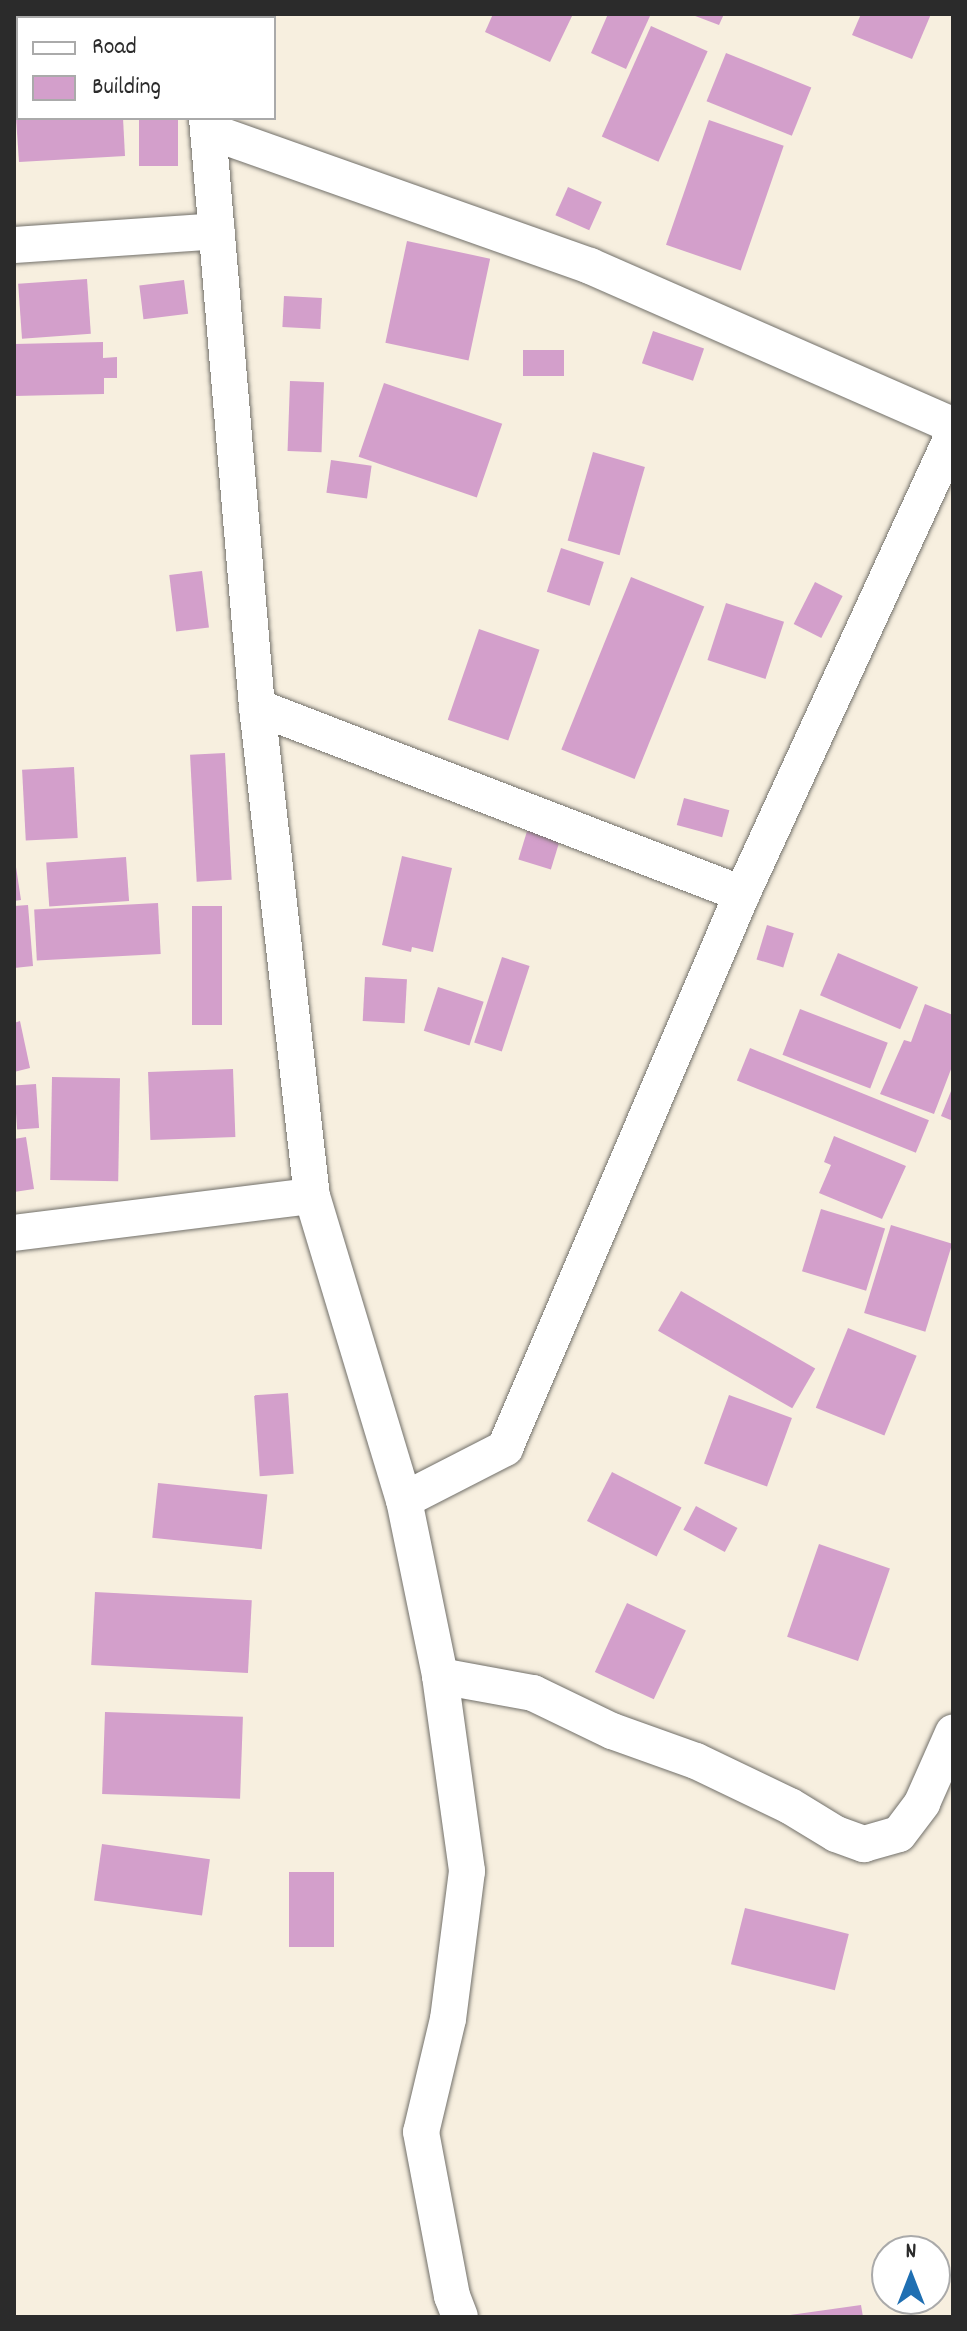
<!DOCTYPE html>
<html>
<head>
<meta charset="utf-8">
<style>
	body { margin:0 }
	#map { position:relative; width:967px; height:2331px; overflow:hidden; background:#f7efdf; font-family:Dekko,sans-serif }
	div>[style] { position:absolute }
	.building>* { inset:0; background:#d39fcb; transform-origin:0 0 }
	.roads { filter:drop-shadow(0 0 2px #72706a) drop-shadow(0 0 2px #72706a) }
	.minor>* { height:36px; margin:-18px; padding:0 18px; transform-origin:18px; border-radius:18px; background:#fff }
	span { translate:-50% -50%; white-space:nowrap; text-align:center; line-height:1.15; -webkit-text-stroke:7px #fff; paint-order:stroke }
	.frame { position:absolute; inset:0; border:16px solid #2b2b2b; pointer-events:none }
	.legend { position:absolute; left:16px; top:16px; width:260px; height:104px; box-sizing:border-box; background:#fff; border:2px solid #aaa; margin:0; padding:10px 14px; list-style:none; font-size:24px; color:#2b2b2b }
	.legend li { display:flex; align-items:center; gap:16px; height:40px }
	.legend b { width:40px; border:2px solid #aaa }
	.north { position:absolute; left:871px; top:2235px; width:80px; height:80px; box-sizing:border-box; background:#fff; border:2px solid #aaa; border-radius:50%; rotate:0deg; font-size:22px; font-weight:700; line-height:32px; text-align:center; color:#2b2b2b }
	.north::after { content:''; display:block; margin:auto; width:28px; height:36px; background:#1f6fb2; clip-path:polygon(50% 0,100% 100%,50% 72%,0 100%) }
</style>
</head>
<body>
<div id="map">
	<div class="building">
		<i style="left:14px;top:14px;width:7px;height:49px;rotate:56deg"></i>
		<i style="left:33px;top:14px;width:120px;height:4px"></i>
		<i style="clip-path:polygon(493px 14px,573px 14px,550px 62px,485px 32px)"></i>
		<i style="clip-path:polygon(608px 14px,650px 16px,626px 69px,591px 53px)"></i>
		<i style="clip-path:polygon(690px 14px,724px 14px,719px 25px)"></i>
		<i style="clip-path:polygon(861px 14px,931px 14px,912px 59px,852px 35px)"></i>
		<i style="left:651px;top:26px;width:62px;height:121px;rotate:24deg"></i>
		<i style="left:726px;top:53px;width:92px;height:52px;rotate:22deg"></i>
		<i style="clip-path:polygon(16px 118px,123px 118px,125px 156px,19px 162px)"></i>
		<i style="left:139px;top:118px;width:39px;height:48px"></i>
		<i style="left:709px;top:120px;width:79px;height:132px;rotate:19deg"></i>
		<i style="left:568px;top:187px;width:37px;height:31px;rotate:24deg"></i>
		<i style="left:407px;top:241px;width:85px;height:104px;rotate:12deg"></i>
		<i style="left:87px;top:279px;width:55px;height:69px;rotate:86deg"></i>
		<i style="left:184px;top:280px;width:34px;height:45px;rotate:83deg"></i>
		<i style="left:284px;top:296px;width:38px;height:31px;rotate:3deg"></i>
		<i style="left:653px;top:331px;width:54px;height:34px;rotate:19deg"></i>
		<i style="clip-path:polygon(103px 342px,103px 358px,117px 357px,117px 378px,104px 378px,104px 394px,14px 396px,14px 344px)"></i>
		<i style="left:523px;top:350px;width:41px;height:26px"></i>
		<i style="left:290px;top:381px;width:34px;height:70px;rotate:2deg"></i>
		<i style="left:384px;top:383px;width:125px;height:78px;rotate:19deg"></i>
		<i style="left:593px;top:452px;width:54px;height:92px;rotate:16deg"></i>
		<i style="left:331px;top:460px;width:41px;height:33px;rotate:8deg"></i>
		<i style="left:561px;top:548px;width:45px;height:46px;rotate:18deg"></i>
		<i style="left:202px;top:571px;width:57px;height:33px;rotate:83deg"></i>
		<i style="left:631px;top:577px;width:79px;height:186px;rotate:22deg"></i>
		<i style="left:815px;top:582px;width:31px;height:47px;rotate:27deg"></i>
		<i style="left:726px;top:603px;width:61px;height:60px;rotate:18deg"></i>
		<i style="left:479px;top:629px;width:64px;height:96px;rotate:19deg"></i>
		<i style="left:225px;top:753px;width:127px;height:35px;rotate:87deg"></i>
		<i style="left:74px;top:767px;width:71px;height:52px;rotate:87deg"></i>
		<i style="left:684px;top:798px;width:47px;height:28px;rotate:15deg"></i>
		<i style="left:528px;top:828px;width:34px;height:33px;rotate:17deg"></i>
		<i style="clip-path:polygon(402px 856px,452px 868px,433px 952px,412px 947px,411px 952px,382px 945px)"></i>
		<i style="left:126px;top:857px;width:44px;height:80px;rotate:86deg"></i>
		<i style="clip-path:polygon(16px 867px,21px 900px,14px 901px,14px 868px)"></i>
		<i style="left:158px;top:903px;width:51px;height:124px;rotate:87deg"></i>
		<i style="clip-path:polygon(28px 905px,33px 966px,14px 968px,14px 906px)"></i>
		<i style="left:192px;top:906px;width:30px;height:119px"></i>
		<i style="left:767px;top:925px;width:28px;height:36px;rotate:17deg"></i>
		<i style="left:838px;top:953px;width:87px;height:46px;rotate:23deg"></i>
		<i style="left:502px;top:957px;width:29px;height:90px;rotate:18deg"></i>
		<i style="left:365px;top:977px;width:42px;height:44px;rotate:3deg"></i>
		<i style="left:438px;top:987px;width:48px;height:46px;rotate:18deg"></i>
		<i style="clip-path:polygon(925px 1004px,953px 1015px,953px 1064px,934px 1114px,880px 1094px,904px 1040px,911px 1042px)"></i>
		<i style="left:800px;top:1009px;width:94px;height:49px;rotate:21deg"></i>
		<i style="clip-path:polygon(20px 1021px,30px 1068px,14px 1072px,14px 1023px)"></i>
		<i style="left:750px;top:1048px;width:193px;height:35px;rotate:22deg"></i>
		<i style="left:233px;top:1069px;width:68px;height:85px;rotate:88deg"></i>
		<i style="left:52px;top:1077px;width:68px;height:103px;rotate:1deg"></i>
		<i style="left:36px;top:1084px;width:44px;height:22px;rotate:86deg"></i>
		<i style="clip-path:polygon(953px 1086px,953px 1121px,941px 1116px)"></i>
		<i style="clip-path:polygon(834px 1136px,906px 1166px,882px 1219px,819px 1193px,831px 1165px,824px 1162px)"></i>
		<i style="clip-path:polygon(26px 1137px,34px 1189px,14px 1192px,14px 1139px)"></i>
		<i style="left:821px;top:1209px;width:67px;height:65px;rotate:17deg"></i>
		<i style="left:891px;top:1225px;width:64px;height:92px;rotate:17deg"></i>
		<i style="left:681px;top:1291px;width:155px;height:46px;rotate:30deg"></i>
		<i style="left:848px;top:1328px;width:74px;height:86px;rotate:22deg"></i>
		<i style="left:288px;top:1393px;width:81px;height:34px;rotate:86deg"></i>
		<i style="left:729px;top:1395px;width:67px;height:73px;rotate:20deg"></i>
		<i style="left:612px;top:1472px;width:78px;height:55px;rotate:27deg"></i>
		<i style="left:158px;top:1483px;width:110px;height:55px;rotate:6deg"></i>
		<i style="left:696px;top:1506px;width:47px;height:27px;rotate:28deg"></i>
		<i style="left:819px;top:1544px;width:75px;height:98px;rotate:19deg"></i>
		<i style="left:95px;top:1592px;width:157px;height:73px;rotate:3deg"></i>
		<i style="left:627px;top:1603px;width:65px;height:76px;rotate:25deg"></i>
		<i style="left:105px;top:1712px;width:138px;height:82px;rotate:2deg"></i>
		<i style="left:102px;top:1844px;width:109px;height:57px;rotate:8deg"></i>
		<i style="left:289px;top:1872px;width:45px;height:75px"></i>
		<i style="left:745px;top:1908px;width:107px;height:58px;rotate:14deg"></i>
		<i style="clip-path:polygon(861px 2305px,863px 2317px,790px 2317px,790px 2315px)"></i>
	</div>
	<div class="roads">
		<div class="minor">
			<i style="left:199px;top:14px;width:4px;rotate:90deg"></i>
			<i style="left:207px;top:118px;width:591px;rotate:85.15deg"></i>
			<i style="left:257px;top:707px;width:492px;rotate:83.6deg"></i>
			<i style="left:312px;top:1196px;width:318px;rotate:73.2deg"></i>
			<i style="left:404px;top:1500px;width:180px;rotate:78.4deg"></i>
			<i style="left:440px;top:1676px;width:197px;rotate:82.1deg"></i>
			<i style="left:467px;top:1871px;width:149px;rotate:97.3deg"></i>
			<i style="left:448px;top:2019px;width:116px;rotate:103.4deg"></i>
			<i style="left:421px;top:2132px;width:167px;rotate:79.3deg"></i>
			<i style="left:452px;top:2296px;width:22px;rotate:69deg"></i>
			<i style="left:209px;top:131px;width:404px;rotate:19.5deg"></i>
			<i style="left:590px;top:266px;width:396px;rotate:23.7deg"></i>
			<i style="left:14px;top:245px;width:203px;rotate:-3.9deg"></i>
			<i style="left:257px;top:707px;width:520px;rotate:21.08deg"></i>
			<i style="left:14px;top:1233px;width:300px;rotate:-7.1deg"></i>
			<i style="left:404px;top:1500px;width:114px;rotate:-27.2deg"></i>
			<i style="left:505px;top:1448px;width:603px;rotate:-66.84deg"></i>
			<i style="left:742px;top:894px;width:505px;rotate:-65.31deg"></i>
			<i style="left:440px;top:1676px;width:95px;rotate:10.4deg"></i>
			<i style="left:533px;top:1693px;width:88px;rotate:25.7deg"></i>
			<i style="left:612px;top:1731px;width:89px;rotate:19.7deg"></i>
			<i style="left:696px;top:1761px;width:104px;rotate:25.6deg"></i>
			<i style="left:790px;top:1806px;width:54px;rotate:31.3deg"></i>
			<i style="left:836px;top:1834px;width:30px;rotate:20deg"></i>
			<i style="left:864px;top:1844px;width:36px;rotate:-16deg"></i>
			<i style="left:899px;top:1834px;width:39px;rotate:-53deg"></i>
			<i style="left:922px;top:1803px;width:77px;rotate:-66.1deg"></i>
		</div>
	</div>
	<div class="frame"></div>
	<ul class="legend">
	<li><b style="height:10px;background:#fff"></b>Road</li>
	<li><b style="height:22px;background:#d39fcb"></b>Building</li>
	</ul>
	<div class="north">N</div>
</div>
</body>
</html>
